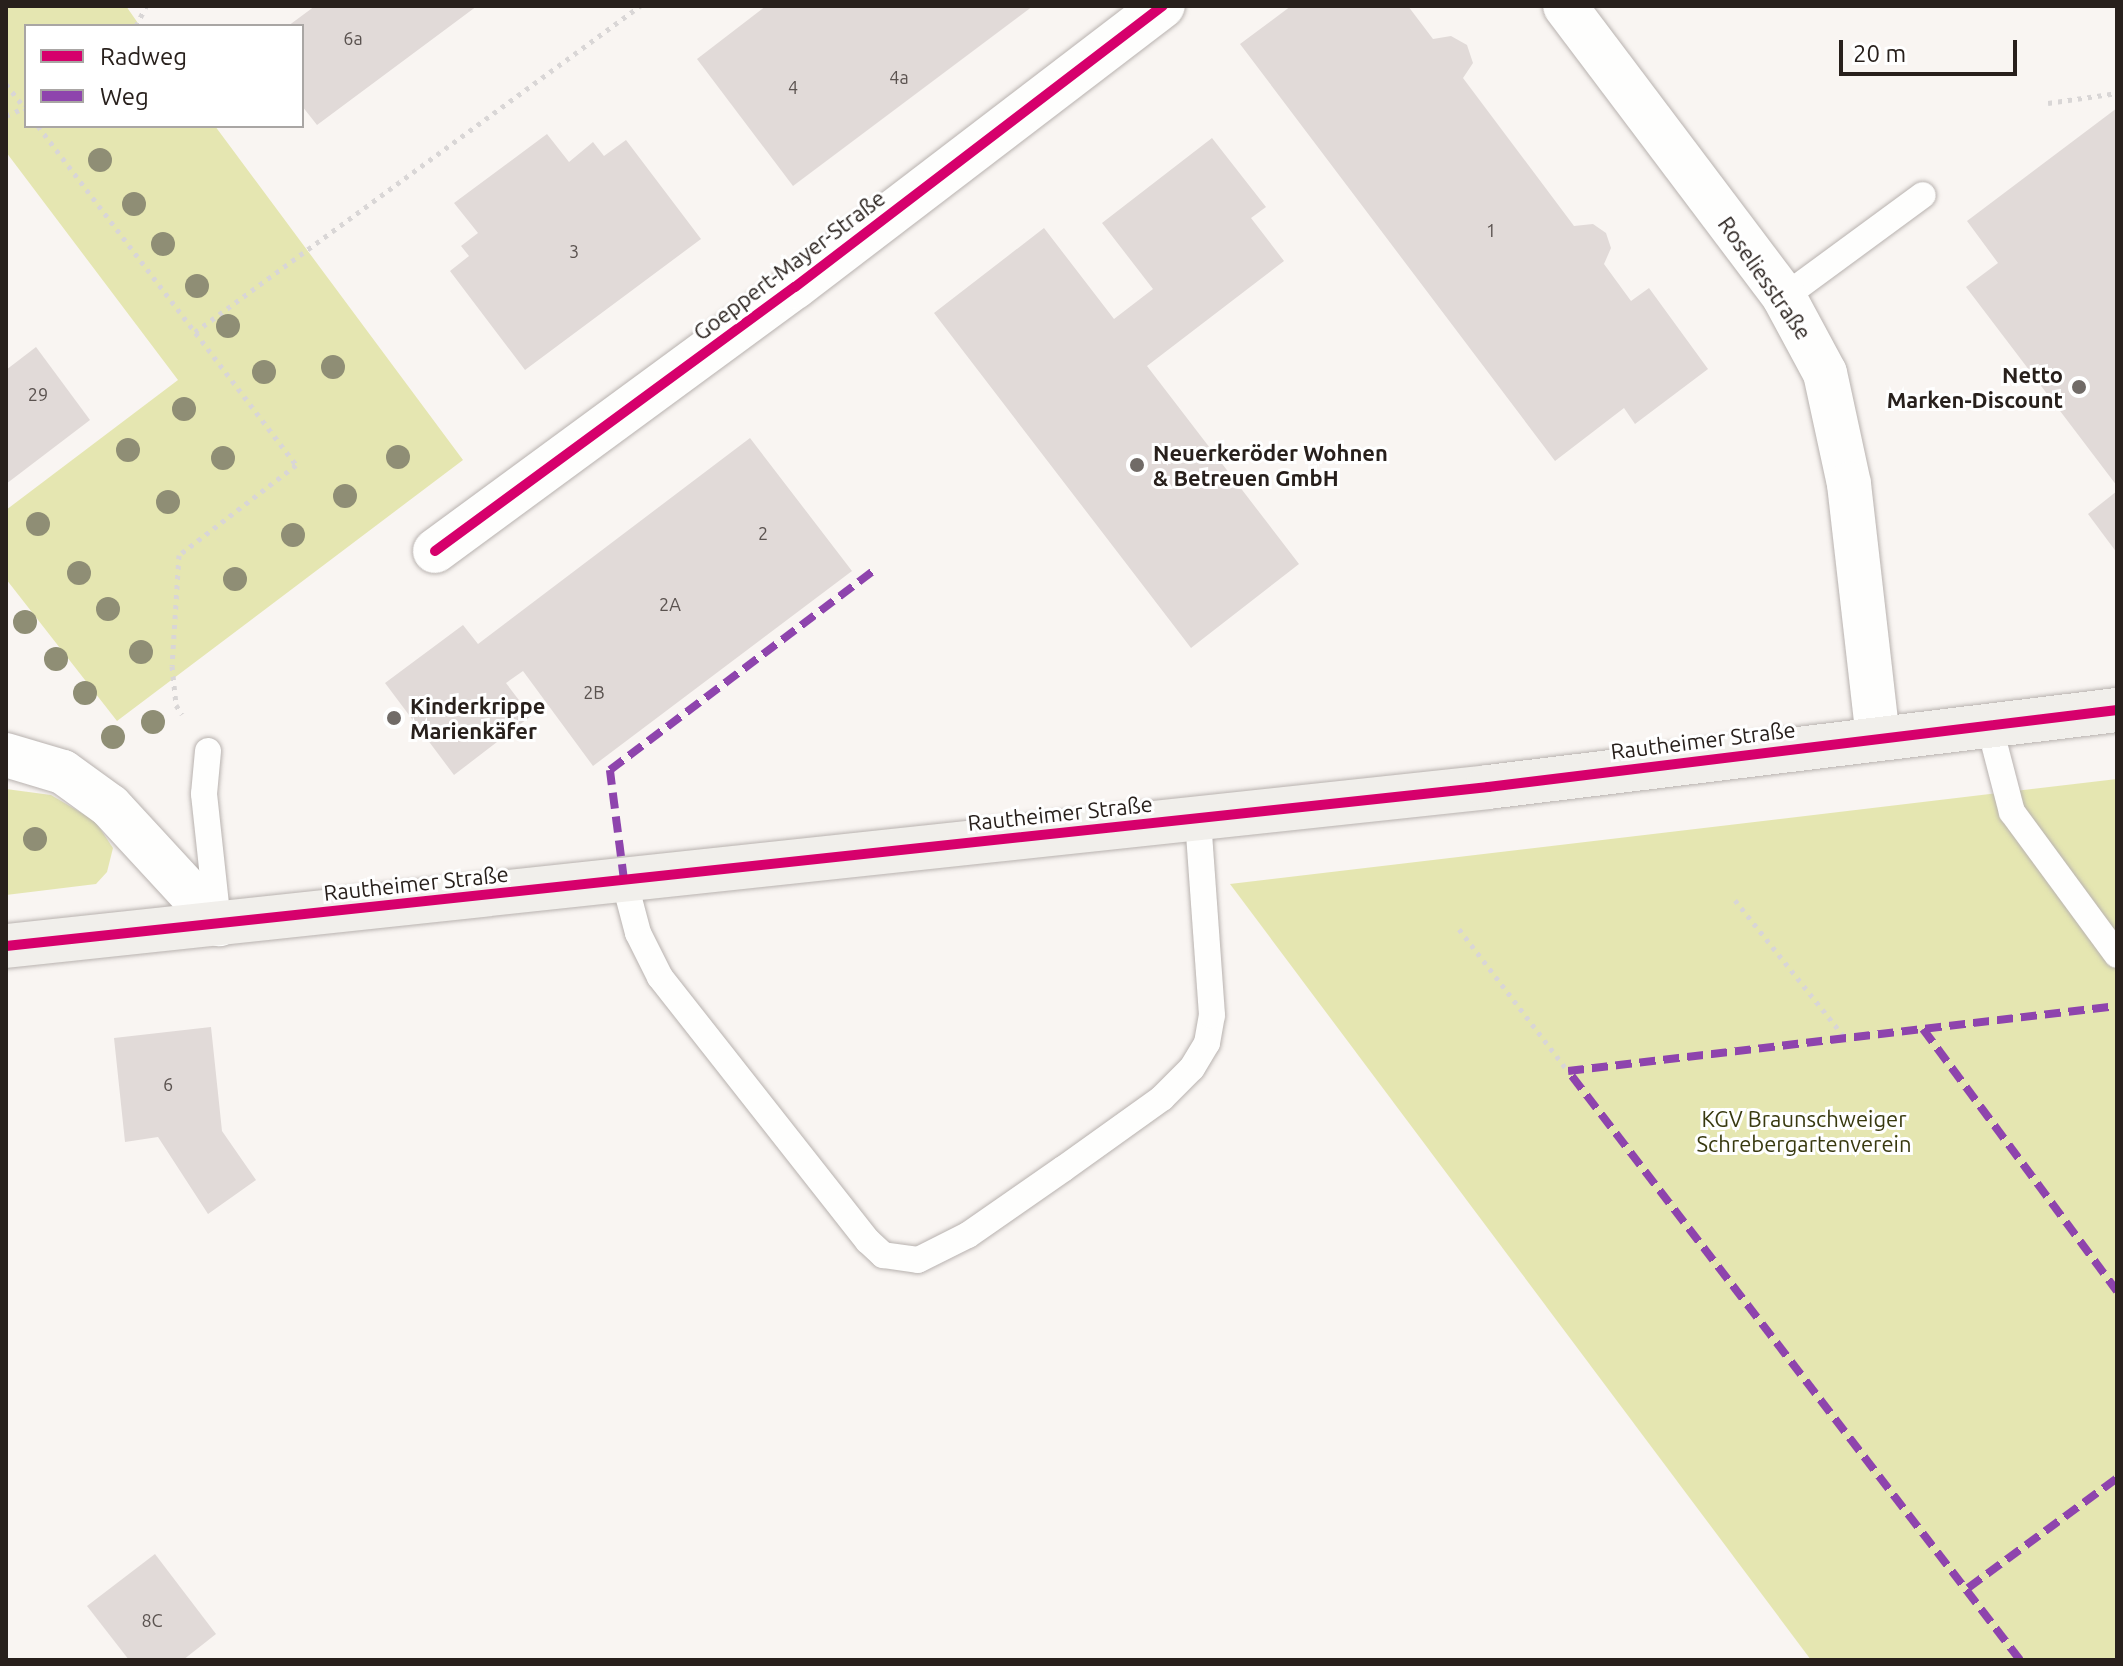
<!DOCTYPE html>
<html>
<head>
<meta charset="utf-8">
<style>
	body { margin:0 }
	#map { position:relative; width:2123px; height:1666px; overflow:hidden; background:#f9f5f2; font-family:Ubuntu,sans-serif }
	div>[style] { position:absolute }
	.green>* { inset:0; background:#e5e6b1 }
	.building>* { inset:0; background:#e1dad8 }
	.path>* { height:5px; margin-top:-2.5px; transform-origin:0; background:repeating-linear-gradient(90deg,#d9d6d6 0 4px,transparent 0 10px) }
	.roads { filter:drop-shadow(0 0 2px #b8b2af) drop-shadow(0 0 2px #b8b2af) }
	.service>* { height:26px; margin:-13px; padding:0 13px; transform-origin:13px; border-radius:13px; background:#fefefd }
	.minor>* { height:44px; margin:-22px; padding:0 22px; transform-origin:22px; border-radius:22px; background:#fefefd }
	.secondary>* { height:44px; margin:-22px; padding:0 22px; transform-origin:22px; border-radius:22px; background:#f1efeb }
	.quiet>* { height:8px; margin-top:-4px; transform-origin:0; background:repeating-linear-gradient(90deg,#8e44ad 0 16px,transparent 0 24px) }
	.cycleway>* { height:10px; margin:-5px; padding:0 5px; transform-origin:5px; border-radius:5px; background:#d6006c }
	.trees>* { width:24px; height:24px; margin:-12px; border-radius:50%; background:#8f8e75 }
	.dots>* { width:22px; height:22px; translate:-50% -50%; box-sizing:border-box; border:4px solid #fff; border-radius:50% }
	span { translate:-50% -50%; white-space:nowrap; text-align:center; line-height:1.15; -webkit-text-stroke:6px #fff; paint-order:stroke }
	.number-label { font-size:18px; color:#5a524f }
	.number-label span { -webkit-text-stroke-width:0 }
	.street-label { font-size:22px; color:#28201c }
	.poi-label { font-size:22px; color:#28201c; font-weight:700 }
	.right { translate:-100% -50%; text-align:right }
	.left { translate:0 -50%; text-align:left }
	.park-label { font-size:22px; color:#38390f }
	.frame { position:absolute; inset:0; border:8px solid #28201c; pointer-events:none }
	.legend { position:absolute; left:24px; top:24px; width:280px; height:104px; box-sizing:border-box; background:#fff; border:2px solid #a9a6a4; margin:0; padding:10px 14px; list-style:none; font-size:24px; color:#28201c }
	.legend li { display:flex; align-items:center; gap:16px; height:40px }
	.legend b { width:40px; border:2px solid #a9a6a4 }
	.scale { position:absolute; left:1839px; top:40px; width:178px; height:36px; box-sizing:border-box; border:4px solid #28201c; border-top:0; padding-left:10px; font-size:24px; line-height:28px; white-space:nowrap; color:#28201c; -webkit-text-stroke:6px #fff; paint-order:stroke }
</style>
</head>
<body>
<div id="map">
	<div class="green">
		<i style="clip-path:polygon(6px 6px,126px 6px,140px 26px,26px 26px,26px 126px,215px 126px,463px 460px,117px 721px,6px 579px,6px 510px,178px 380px,6px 152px)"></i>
		<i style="clip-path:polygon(2117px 779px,2117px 1660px,1811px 1660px,1230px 884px)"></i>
		<i style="clip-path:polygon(6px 789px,51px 795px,95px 821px,113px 848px,107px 872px,96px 884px,6px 895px)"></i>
	</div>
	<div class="building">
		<i style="clip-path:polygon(315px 6px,477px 6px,317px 125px,302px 106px,302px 26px,288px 26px)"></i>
		<i style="clip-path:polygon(766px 6px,1033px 6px,793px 186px,697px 59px)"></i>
		<i style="clip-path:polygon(1291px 6px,1408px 6px,1433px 39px,1451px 36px,1467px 45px,1473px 63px,1463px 78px,1574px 226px,1593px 224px,1606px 233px,1611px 248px,1604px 264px,1631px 301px,1649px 288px,1708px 369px,1635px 424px,1624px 408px,1555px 461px,1240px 44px)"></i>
		<i style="clip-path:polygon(2117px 108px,2117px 486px,1966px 287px,1998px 263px,1967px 221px)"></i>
		<i style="clip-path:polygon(547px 134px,569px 162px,593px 142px,604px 156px,626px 140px,701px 239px,525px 370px,450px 271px,469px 256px,461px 246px,478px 233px,454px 203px)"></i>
		<i style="clip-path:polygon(1212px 138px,1266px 207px,1251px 218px,1284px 261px,1147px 366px,1299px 564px,1191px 648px,934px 313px,1044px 228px,1114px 319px,1153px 289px,1102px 223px)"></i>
		<i style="clip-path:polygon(36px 347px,90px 420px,6px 484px,6px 370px)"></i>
		<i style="clip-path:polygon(750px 438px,852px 571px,593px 766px,523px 671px,506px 683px,531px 716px,454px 775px,385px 683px,463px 625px,478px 644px)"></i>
		<i style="clip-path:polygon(2117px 491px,2117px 553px,2088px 514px)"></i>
		<i style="clip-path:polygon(211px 1027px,222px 1131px,256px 1180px,208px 1214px,158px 1137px,125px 1142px,114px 1038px)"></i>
		<i style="clip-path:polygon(155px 1554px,216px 1634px,183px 1660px,129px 1660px,87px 1606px)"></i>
	</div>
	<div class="path">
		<i style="left:136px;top:26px;width:22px;rotate:-63deg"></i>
		<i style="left:6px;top:84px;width:33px;rotate:52deg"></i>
		<i style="left:2048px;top:103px;width:70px;rotate:-8.2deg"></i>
		<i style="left:6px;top:116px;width:22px;rotate:-24deg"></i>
		<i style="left:38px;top:126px;width:426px;rotate:52.7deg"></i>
		<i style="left:296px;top:465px;width:148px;rotate:142.4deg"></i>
		<i style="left:179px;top:555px;width:111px;rotate:93.6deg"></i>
		<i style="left:172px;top:666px;width:39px;rotate:84deg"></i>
		<i style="left:176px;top:705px;width:11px;rotate:56deg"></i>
		<i style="left:195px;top:332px;width:552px;rotate:-36.23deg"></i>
		<i style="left:1735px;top:900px;width:176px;rotate:51.4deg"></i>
		<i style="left:1459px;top:929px;width:179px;rotate:52.5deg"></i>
	</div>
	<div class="roads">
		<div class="service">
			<i style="left:1784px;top:297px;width:172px;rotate:-36.3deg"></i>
			<i style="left:1989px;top:724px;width:91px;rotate:75.4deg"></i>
			<i style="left:2012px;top:812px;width:177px;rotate:53.7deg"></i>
			<i style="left:208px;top:751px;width:43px;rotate:95.3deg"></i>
			<i style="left:204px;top:794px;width:129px;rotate:83.8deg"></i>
			<i style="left:624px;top:880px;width:55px;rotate:75.2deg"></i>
			<i style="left:638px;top:933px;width:49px;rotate:63.4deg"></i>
			<i style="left:660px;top:977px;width:336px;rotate:51.8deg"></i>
			<i style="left:868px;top:1241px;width:21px;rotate:43deg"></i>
			<i style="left:883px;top:1255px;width:35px;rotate:8deg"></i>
			<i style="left:918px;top:1260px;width:56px;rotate:-26.6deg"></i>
			<i style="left:968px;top:1235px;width:116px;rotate:-34.8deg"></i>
			<i style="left:1063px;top:1169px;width:122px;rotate:-35.6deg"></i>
			<i style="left:1162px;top:1098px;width:42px;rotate:-45deg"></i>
			<i style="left:1192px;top:1068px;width:29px;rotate:-59deg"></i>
			<i style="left:1207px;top:1043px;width:28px;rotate:-80deg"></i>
			<i style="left:1212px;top:1015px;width:197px;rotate:-94.1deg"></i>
		</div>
		<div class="minor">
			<i style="left:1565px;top:6px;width:364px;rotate:53deg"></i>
			<i style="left:1784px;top:297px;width:86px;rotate:61.7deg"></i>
			<i style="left:1825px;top:373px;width:114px;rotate:77.8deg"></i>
			<i style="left:1849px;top:484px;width:255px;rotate:83.5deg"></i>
			<i style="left:435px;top:551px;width:446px;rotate:-36.3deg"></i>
			<i style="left:795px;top:287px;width:463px;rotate:-37.4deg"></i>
			<i style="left:6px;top:755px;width:59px;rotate:16.6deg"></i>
			<i style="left:63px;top:772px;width:58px;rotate:35.9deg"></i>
			<i style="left:110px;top:806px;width:161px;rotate:47.3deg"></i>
		</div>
		<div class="secondary">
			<i style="left:6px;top:946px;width:1491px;rotate:-6.12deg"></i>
			<i style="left:1488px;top:787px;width:634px;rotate:-6.98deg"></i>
		</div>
	</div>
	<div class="quiet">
		<i style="left:624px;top:880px;width:111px;rotate:-97.3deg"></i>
		<i style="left:610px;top:770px;width:335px;rotate:-37.1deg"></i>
		<i style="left:1923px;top:1029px;width:326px;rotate:53.5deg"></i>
		<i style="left:1968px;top:1588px;width:185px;rotate:-36.4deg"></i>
		<i style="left:2020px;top:1660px;width:742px;rotate:-127.5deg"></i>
		<i style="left:1568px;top:1071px;width:553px;rotate:-6.75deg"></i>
	</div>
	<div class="cycleway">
		<i style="left:435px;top:551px;width:446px;rotate:-36.3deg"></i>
		<i style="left:795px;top:287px;width:463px;rotate:-37.4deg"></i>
		<i style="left:6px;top:946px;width:1491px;rotate:-6.12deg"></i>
		<i style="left:1488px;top:787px;width:634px;rotate:-6.98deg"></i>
	</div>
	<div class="trees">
		<i style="left:100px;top:160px"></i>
		<i style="left:134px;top:204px"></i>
		<i style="left:163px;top:244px"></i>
		<i style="left:197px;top:286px"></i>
		<i style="left:228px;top:326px"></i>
		<i style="left:333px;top:367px"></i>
		<i style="left:264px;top:372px"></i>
		<i style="left:184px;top:409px"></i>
		<i style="left:128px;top:450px"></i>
		<i style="left:398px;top:457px"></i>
		<i style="left:223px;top:458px"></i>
		<i style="left:345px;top:496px"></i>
		<i style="left:168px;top:502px"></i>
		<i style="left:38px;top:524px"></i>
		<i style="left:293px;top:535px"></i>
		<i style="left:79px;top:573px"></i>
		<i style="left:235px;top:579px"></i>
		<i style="left:108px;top:609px"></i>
		<i style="left:25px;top:622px"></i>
		<i style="left:141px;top:652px"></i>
		<i style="left:56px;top:659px"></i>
		<i style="left:85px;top:693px"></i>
		<i style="left:153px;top:722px"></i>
		<i style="left:113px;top:737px"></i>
		<i style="left:35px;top:839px"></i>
	</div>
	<div class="dots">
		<i style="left:2079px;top:387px;background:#716b67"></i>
		<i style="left:1137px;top:465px;background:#716b67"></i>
		<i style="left:394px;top:718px;background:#716b67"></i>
	</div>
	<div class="number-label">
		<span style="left:353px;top:38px">6a</span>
		<span style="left:899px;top:77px">4a</span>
		<span style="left:793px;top:87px">4</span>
		<span style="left:1491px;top:230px">1</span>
		<span style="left:574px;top:251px">3</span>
		<span style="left:38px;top:394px">29</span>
		<span style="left:763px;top:533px">2</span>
		<span style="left:670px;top:604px">2A</span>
		<span style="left:594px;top:692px">2B</span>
		<span style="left:168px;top:1084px">6</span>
		<span style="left:152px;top:1620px">8C</span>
	</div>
	<div class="street-label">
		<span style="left:789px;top:265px;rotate:-37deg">Goeppert-Mayer-Straße</span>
		<span style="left:1765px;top:278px;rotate:55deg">Roseliesstraße</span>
		<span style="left:1703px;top:740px;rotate:-7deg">Rautheimer Straße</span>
		<span style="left:1060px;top:813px;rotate:-6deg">Rautheimer Straße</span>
		<span style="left:416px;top:883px;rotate:-6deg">Rautheimer Straße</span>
	</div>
	<div class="poi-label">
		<span class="right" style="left:2063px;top:387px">Netto<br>Marken-Discount</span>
		<span class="left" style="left:1153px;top:465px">Neuerkeröder Wohnen<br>&amp; Betreuen GmbH</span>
		<span class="left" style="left:410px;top:718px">Kinderkrippe<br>Marienkäfer</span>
	</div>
	<div class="park-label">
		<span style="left:1804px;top:1131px">KGV Braunschweiger<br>Schrebergartenverein</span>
	</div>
	<div class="frame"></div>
	<ul class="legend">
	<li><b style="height:10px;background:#d6006c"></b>Radweg</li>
	<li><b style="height:10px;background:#8e44ad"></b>Weg</li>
	</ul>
	<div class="scale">20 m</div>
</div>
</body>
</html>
